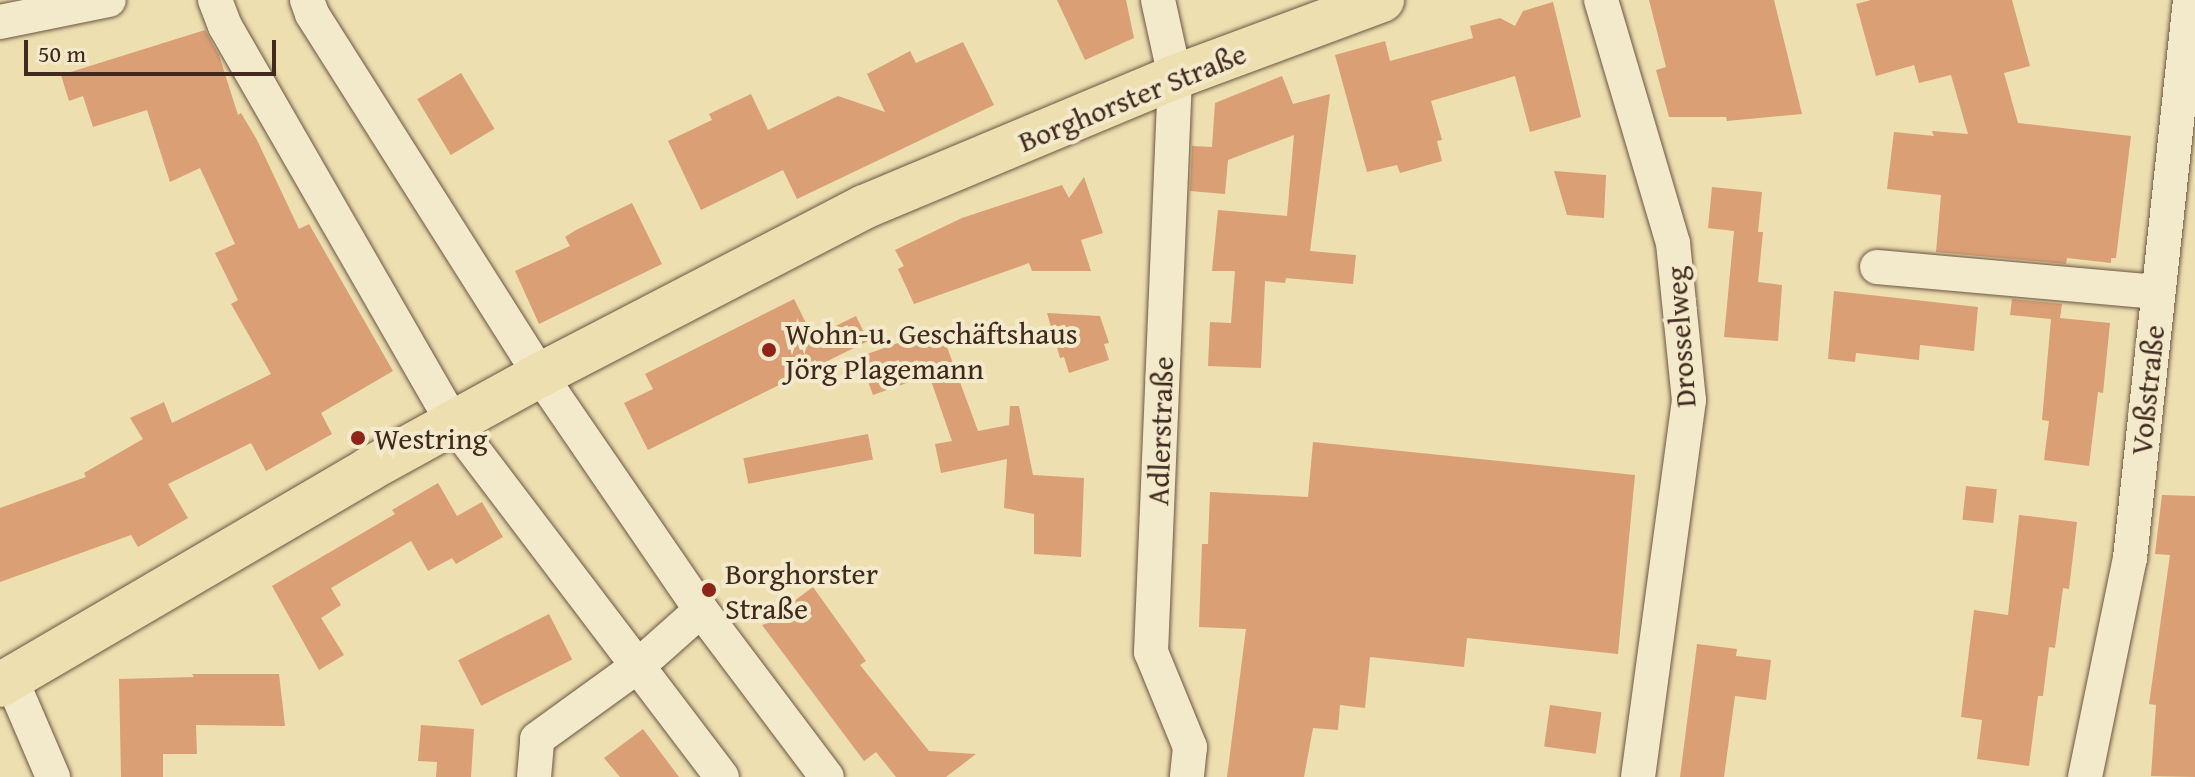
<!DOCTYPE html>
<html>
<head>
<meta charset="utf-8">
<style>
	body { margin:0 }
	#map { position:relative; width:2195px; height:777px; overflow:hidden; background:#eddfaf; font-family:"Gentium Book Plus",serif }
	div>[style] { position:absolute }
	.building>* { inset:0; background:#da9f75; transform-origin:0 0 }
	.roads { filter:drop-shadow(0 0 2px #6d5644) drop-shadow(0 0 2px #6d5644) }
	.minor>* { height:34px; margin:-17px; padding:0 17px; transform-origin:17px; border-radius:17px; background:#f3eacb }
	.major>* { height:44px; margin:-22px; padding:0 22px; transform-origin:22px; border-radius:22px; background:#eddfaf }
	.dots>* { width:22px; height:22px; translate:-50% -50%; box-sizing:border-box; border:4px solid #f3eacb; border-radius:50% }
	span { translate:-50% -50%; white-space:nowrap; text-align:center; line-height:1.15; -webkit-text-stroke:8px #f3eacb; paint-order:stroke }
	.street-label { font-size:30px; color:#422920 }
	.poi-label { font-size:30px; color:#422920 }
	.left { translate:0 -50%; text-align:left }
	.scale { position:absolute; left:24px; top:40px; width:252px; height:36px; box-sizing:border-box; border:4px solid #422920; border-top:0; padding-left:10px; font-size:24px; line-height:28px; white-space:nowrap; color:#422920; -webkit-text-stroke:6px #f3eacb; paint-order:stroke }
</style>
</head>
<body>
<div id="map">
	<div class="building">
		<i style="clip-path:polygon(1057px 0,1126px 0,1134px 38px,1085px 60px)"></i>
		<i style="clip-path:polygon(1649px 0,1774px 0,1802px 114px,1727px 121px,1726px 117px,1669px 117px,1656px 70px,1666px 67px)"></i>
		<i style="clip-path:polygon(1871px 0,2012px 0,2030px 66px,2004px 73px,2018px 123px,2131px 136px,2116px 258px,2111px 258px,2111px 263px,2067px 258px,2066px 264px,1936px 252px,1941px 195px,1887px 189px,1894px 132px,1934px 136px,1932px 131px,1968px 134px,1951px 75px,1919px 83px,1914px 65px,1876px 76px,1856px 4px)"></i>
		<i style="clip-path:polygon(1553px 2px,1581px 117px,1530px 132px,1515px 76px,1431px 101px,1442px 140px,1437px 141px,1442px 161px,1400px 173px,1397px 165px,1367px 172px,1335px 55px,1385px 41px,1390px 61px,1473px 38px,1470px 26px,1500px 18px,1515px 26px,1523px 11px)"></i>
		<i style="clip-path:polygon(205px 30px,219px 55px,238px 115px,241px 113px,257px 140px,299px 229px,309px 224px,393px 371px,321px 413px,332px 434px,266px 471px,251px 443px,168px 484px,188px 518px,138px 547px,131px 535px,0 582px,0 508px,86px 477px,84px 473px,143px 439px,130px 418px,164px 402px,172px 423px,271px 374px,231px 304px,238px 300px,215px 253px,235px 244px,200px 168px,170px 182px,147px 110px,93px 127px,83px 96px,69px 101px,61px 75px)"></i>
		<i style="clip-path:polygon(963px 42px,994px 105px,797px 199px,783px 170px,701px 210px,668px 141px,712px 120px,709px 114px,751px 94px,768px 130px,838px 96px,885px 112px,867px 74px,910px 51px,916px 63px)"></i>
		<i style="left:461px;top:73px;width:65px;height:51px;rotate:59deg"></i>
		<i style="clip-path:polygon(1282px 76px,1293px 104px,1330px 94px,1310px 251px,1356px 255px,1353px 284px,1286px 278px,1285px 283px,1265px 281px,1261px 368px,1208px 366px,1210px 322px,1231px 323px,1235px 271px,1212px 271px,1218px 210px,1287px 216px,1294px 135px,1228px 160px,1225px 194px,1190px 191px,1192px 146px,1212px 147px,1215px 103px)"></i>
		<i style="clip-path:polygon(1554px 171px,1606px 175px,1604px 218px,1567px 215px)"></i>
		<i style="clip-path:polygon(1084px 177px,1103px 233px,1081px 240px,1091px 271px,1032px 271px,1029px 263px,914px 304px,898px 269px,904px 266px,895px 250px,962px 218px,1062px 185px,1069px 198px)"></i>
		<i style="clip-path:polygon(1712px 187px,1762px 192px,1758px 232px,1763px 232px,1758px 282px,1782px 285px,1778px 341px,1724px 337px,1734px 231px,1708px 228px)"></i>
		<i style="clip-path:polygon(632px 203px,662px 264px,539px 324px,515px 271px,570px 246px,565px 237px,576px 230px)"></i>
		<i style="clip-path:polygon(1834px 291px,1978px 307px,1974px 351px,1920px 345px,1919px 360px,1856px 353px,1855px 362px,1828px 359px)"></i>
		<i style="clip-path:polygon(794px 299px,813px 337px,856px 316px,868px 341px,648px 450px,624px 403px,653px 389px,645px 374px)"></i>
		<i style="clip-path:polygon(2012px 299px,2062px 304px,2060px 318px,2110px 323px,2103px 393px,2098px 392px,2089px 466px,2044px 460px,2049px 421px,2042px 420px,2051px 319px,2010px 315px)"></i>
		<i style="clip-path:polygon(1047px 313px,1100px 316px,1109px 343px,1104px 344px,1109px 360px,1069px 373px,1064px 357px,1060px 358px)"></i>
		<i style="clip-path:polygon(940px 328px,978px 431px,1009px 425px,1010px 406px,1019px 406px,1033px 475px,1084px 478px,1081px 557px,1034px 554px,1034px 514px,1004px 508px,1007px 459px,941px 473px,935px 444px,952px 441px,929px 375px,873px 395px,859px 357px)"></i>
		<i style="left:868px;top:434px;width:26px;height:127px;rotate:79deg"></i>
		<i style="clip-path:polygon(1313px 442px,1635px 475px,1618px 654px,1467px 638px,1464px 667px,1370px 657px,1365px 708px,1340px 705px,1338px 730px,1313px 728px,1304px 777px,1227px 777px,1246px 629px,1199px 627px,1202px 544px,1208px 544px,1210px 492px,1308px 497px)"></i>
		<i style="clip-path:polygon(438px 483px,457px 516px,482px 502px,503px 537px,456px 564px,452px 558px,428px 571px,411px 541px,331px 588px,341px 605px,321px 618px,344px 655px,319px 670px,272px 586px,395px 514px,392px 510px)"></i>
		<i style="left:1966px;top:486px;width:31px;height:34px;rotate:6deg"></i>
		<i style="clip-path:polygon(2162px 495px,2195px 496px,2195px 777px,2151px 776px,2156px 705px,2149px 704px,2170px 555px,2155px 554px)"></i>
		<i style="clip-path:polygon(2019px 515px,2077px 522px,2069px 589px,2063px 588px,2055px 648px,2049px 647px,2043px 696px,2038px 696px,2029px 766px,1977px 759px,1982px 720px,1961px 717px,1974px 610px,2008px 615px)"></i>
		<i style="clip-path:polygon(813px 587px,866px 661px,860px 665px,929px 751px,976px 754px,946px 777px,896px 777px,876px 752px,864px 761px,762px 625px,775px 621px,774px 616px)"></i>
		<i style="left:549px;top:614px;width:51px;height:102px;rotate:63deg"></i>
		<i style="clip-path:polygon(1697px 644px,1737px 649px,1736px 656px,1771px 660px,1766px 700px,1735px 696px,1724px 777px,1680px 777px)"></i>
		<i style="clip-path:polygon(192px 674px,279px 674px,285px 726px,196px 725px,197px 754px,163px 754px,163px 777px,121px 777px,119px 679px,194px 677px)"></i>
		<i style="left:1550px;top:705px;width:52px;height:42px;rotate:8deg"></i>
		<i style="clip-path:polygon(421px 725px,474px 729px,471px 777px,436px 777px,437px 762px,418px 761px)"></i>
		<i style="clip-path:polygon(643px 729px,679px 777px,620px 777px,604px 758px)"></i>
	</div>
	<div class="roads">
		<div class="minor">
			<i style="left:215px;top:0;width:28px;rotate:69deg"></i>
			<i style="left:225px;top:26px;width:459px;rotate:60.1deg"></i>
			<i style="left:454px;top:424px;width:443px;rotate:52.8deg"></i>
			<i style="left:307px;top:0;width:15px;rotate:70deg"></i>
			<i style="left:312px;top:14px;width:427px;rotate:57.7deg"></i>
			<i style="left:540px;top:375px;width:285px;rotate:55.6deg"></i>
			<i style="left:701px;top:610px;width:209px;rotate:53deg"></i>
			<i style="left:1158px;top:0;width:79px;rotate:77.6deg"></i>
			<i style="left:1175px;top:77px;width:576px;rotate:92.39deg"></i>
			<i style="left:1151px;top:652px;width:103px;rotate:67.7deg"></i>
			<i style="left:1190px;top:747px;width:30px;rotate:96deg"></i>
			<i style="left:1601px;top:0;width:253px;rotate:73.5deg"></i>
			<i style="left:1673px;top:243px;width:158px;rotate:84.2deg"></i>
			<i style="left:1689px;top:400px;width:380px;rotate:97.7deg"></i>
			<i style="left:0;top:22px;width:111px;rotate:-11.4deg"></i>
			<i style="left:1877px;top:267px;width:281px;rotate:5.1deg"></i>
			<i style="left:11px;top:679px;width:107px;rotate:66.8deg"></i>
			<i style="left:534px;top:777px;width:38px;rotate:-85deg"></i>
			<i style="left:537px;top:739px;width:125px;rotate:-35.9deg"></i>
			<i style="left:638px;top:666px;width:84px;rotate:-41.6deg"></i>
			<i style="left:2085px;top:777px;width:224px;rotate:-78.4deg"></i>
			<i style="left:2130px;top:558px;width:561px;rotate:-83.86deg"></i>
		</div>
		<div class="major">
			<i style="left:0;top:685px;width:428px;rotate:-30.3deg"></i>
			<i style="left:369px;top:469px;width:195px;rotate:-28.8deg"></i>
			<i style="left:540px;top:375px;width:365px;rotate:-27.4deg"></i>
			<i style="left:864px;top:207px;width:337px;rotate:-22.7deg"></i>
			<i style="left:1175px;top:77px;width:221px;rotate:-20.4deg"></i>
		</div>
	</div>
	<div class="dots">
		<i style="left:769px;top:350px;background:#8f2418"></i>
		<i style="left:358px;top:438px;background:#8f2418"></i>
		<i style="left:709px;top:590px;background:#8f2418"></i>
	</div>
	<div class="street-label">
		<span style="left:1132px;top:97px;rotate:-22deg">Borghorster Straße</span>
		<span style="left:1680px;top:337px;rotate:-94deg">Drosselweg</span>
		<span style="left:2147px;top:390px;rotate:-84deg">Voßstraße</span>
		<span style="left:1160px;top:431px;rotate:-88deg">Adlerstraße</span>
	</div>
	<div class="poi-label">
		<span class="left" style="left:785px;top:350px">Wohn-u. Geschäftshaus<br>Jörg Plagemann</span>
		<span class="left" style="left:374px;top:438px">Westring</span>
		<span class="left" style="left:725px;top:590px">Borghorster<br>Straße</span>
	</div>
	<div class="scale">50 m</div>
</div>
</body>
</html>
